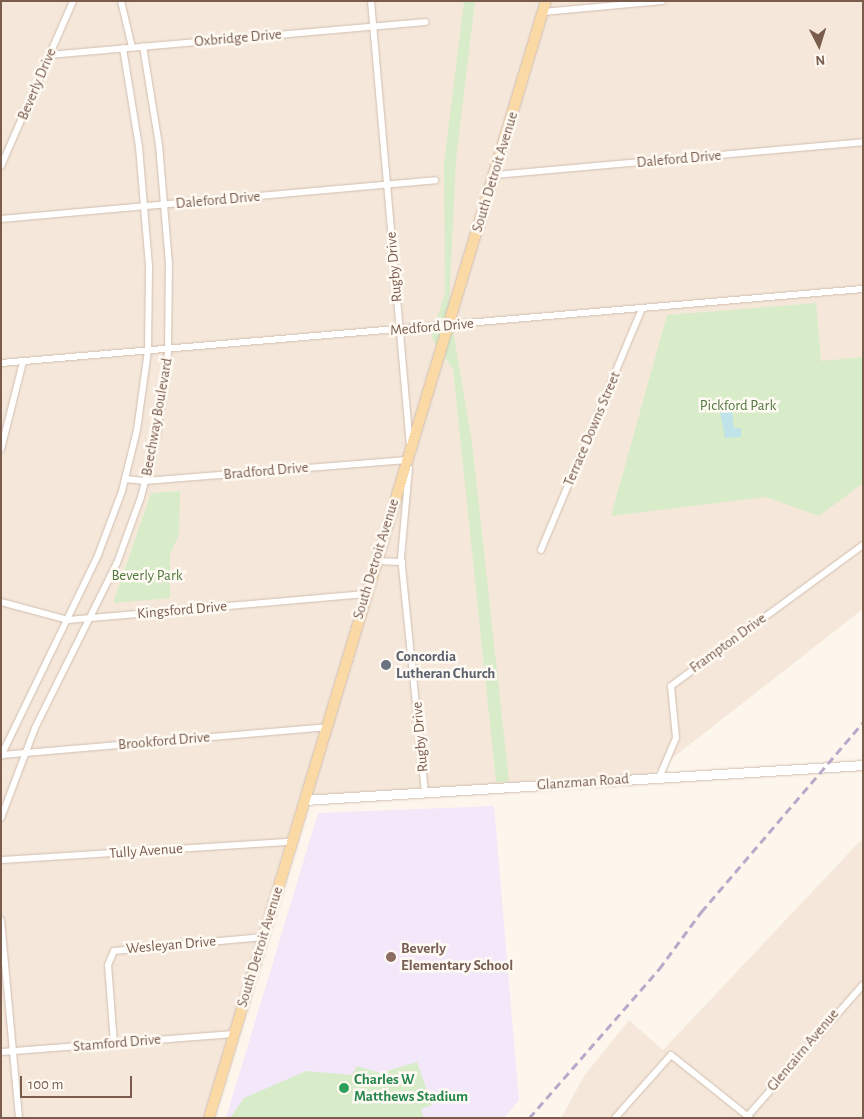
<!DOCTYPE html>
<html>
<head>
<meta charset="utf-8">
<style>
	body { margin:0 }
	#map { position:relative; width:864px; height:1119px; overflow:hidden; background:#fdf6ec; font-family:"Alegreya Sans",sans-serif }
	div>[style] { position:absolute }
	.residential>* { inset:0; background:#f5e8da }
	.education>* { inset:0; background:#f3e8fa }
	.green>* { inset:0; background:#d8ecc9 }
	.water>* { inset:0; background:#bfe3e8 }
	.roads { filter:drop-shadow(0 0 1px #d1beb0) drop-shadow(0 0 1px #d1beb0) }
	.street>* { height:6px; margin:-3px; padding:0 3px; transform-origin:3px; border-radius:3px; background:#fff }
	.secondary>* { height:9px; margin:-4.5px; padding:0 4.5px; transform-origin:4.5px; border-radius:4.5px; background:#fff }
	.primary>* { height:10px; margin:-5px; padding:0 5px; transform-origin:5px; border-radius:5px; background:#fbd9a5 }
	.rail>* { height:2.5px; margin-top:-1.25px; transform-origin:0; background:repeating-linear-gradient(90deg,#b9a8c9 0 8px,transparent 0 13px) }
	.dots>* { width:14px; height:14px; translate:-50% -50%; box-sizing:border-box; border:2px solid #fffaf3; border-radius:50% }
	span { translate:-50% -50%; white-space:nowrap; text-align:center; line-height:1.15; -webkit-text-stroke:5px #fffaf3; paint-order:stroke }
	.street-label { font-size:15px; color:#7a5c4d }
	.park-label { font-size:15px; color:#537a41 }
	.worship-label { font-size:15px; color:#5b616d; font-weight:700 }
	.left { translate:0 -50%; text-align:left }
	.education-label { font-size:15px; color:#785e54; font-weight:700 }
	.leisure-label { font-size:15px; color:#27864d; font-weight:700 }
	.frame { position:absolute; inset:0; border:2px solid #7a5c4d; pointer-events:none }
	.north { position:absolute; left:794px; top:20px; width:50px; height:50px; -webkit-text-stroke:4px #fffaf3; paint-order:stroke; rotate:175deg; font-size:14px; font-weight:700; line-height:20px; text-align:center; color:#7a5c4d }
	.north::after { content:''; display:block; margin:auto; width:18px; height:22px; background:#7a5c4d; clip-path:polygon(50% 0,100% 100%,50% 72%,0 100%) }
	.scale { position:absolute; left:20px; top:1076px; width:112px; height:22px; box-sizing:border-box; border:2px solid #7a5c4d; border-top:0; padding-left:6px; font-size:15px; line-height:18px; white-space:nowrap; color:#7a5c4d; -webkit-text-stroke:4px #fffaf3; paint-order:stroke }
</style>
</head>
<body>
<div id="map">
	<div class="residential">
		<i style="clip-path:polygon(1px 1px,863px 1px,863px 609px,652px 774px,300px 796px,204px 1118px,1px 1118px)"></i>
		<i style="clip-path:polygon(863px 838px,863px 1118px,561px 1118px,584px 1076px,629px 1020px,663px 1050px)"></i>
	</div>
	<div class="education">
		<i style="clip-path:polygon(494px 806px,519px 1100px,504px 1118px,226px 1118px,318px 813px)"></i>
	</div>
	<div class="green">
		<i style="clip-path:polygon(464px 1px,475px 1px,456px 160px,449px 306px,472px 442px,509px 781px,496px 782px,453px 369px,431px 337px,445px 293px,444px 164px)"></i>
		<i style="clip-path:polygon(816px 303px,821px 361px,863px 357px,863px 483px,819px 516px,766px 497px,611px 516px,667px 315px)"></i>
		<i style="clip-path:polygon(180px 491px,179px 535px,170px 554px,170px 598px,113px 603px,151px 493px)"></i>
		<i style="clip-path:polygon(417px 1062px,432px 1105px,421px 1109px,424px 1118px,230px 1118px,244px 1098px,306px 1071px,352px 1075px,357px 1066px,380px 1073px)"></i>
	</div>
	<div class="water">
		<i style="clip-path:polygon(732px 411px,734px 428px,741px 428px,741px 437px,725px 438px,720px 412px)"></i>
	</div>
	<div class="roads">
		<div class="street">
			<i style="left:121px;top:1px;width:47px;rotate:76.6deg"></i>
			<i style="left:371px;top:1px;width:444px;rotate:85deg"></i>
			<i style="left:543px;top:12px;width:120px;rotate:-5.3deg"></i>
			<i style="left:49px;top:55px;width:378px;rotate:-5deg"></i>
			<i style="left:1px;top:166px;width:180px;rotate:-66.4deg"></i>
			<i style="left:495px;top:175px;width:369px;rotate:-5.1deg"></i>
			<i style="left:1px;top:219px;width:436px;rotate:-5.1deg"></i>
			<i style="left:1px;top:363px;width:865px;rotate:-4.91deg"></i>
			<i style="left:1px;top:449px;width:90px;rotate:-75.8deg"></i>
			<i style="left:409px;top:468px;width:89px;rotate:95.1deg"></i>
			<i style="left:401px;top:557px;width:237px;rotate:84.2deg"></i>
			<i style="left:125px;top:479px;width:20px;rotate:6deg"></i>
			<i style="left:145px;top:481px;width:263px;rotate:-4.6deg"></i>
			<i style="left:541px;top:550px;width:261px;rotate:-67.3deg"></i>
			<i style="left:376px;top:561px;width:26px;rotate:2deg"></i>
			<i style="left:1px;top:602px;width:69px;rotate:15deg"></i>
			<i style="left:68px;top:620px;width:299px;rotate:-5deg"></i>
			<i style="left:2px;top:755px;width:325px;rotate:-4.9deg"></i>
			<i style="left:1px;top:756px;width:223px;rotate:-64.2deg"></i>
			<i style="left:98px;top:555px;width:68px;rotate:-69.4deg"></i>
			<i style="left:122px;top:491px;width:63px;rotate:-76.2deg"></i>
			<i style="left:137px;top:430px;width:80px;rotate:-82.1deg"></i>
			<i style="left:148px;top:351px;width:85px;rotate:-89.3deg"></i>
			<i style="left:149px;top:266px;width:119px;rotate:-94.8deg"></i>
			<i style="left:139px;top:147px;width:100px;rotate:-99.2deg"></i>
			<i style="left:659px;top:778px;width:43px;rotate:-67deg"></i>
			<i style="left:676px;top:738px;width:52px;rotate:-95.5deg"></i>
			<i style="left:671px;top:686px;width:238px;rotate:-36.3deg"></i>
			<i style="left:1px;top:818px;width:96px;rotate:-69.3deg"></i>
			<i style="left:35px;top:728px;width:184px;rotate:-63.6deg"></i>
			<i style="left:117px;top:563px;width:70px;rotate:-70deg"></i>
			<i style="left:141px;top:497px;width:65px;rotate:-75.7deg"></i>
			<i style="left:157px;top:434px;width:82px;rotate:-82.3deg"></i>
			<i style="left:168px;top:353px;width:89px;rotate:-89.4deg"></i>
			<i style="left:169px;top:264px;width:119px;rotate:-94.8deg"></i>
			<i style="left:159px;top:145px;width:100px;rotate:-99.2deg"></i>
			<i style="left:1px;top:860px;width:291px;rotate:-3.6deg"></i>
			<i style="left:1px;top:920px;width:199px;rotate:84.8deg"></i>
			<i style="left:114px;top:1044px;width:79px;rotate:-94.3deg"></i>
			<i style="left:108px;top:965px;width:15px;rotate:-67deg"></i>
			<i style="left:114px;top:951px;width:149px;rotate:-5.4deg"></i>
			<i style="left:1px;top:1052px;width:234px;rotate:-4.4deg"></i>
			<i style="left:615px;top:1118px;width:84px;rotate:-48.4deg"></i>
			<i style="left:671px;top:1055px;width:101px;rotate:38.6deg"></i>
			<i style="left:746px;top:1118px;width:177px;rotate:-48.7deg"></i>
		</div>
		<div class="secondary">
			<i style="left:304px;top:800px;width:560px;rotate:-3.58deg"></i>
		</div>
		<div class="primary">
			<i style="left:209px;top:1118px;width:1167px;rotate:-73.21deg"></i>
		</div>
	</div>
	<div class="rail">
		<i style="left:529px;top:1118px;width:198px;rotate:-48.9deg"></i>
		<i style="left:659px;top:969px;width:71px;rotate:-53.6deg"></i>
		<i style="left:701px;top:912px;width:250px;rotate:-49.5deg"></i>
	</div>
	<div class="dots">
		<i style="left:386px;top:665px;background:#6b7280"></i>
		<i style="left:391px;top:957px;background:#8d6e63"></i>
		<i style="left:344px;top:1088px;background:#2e9e5b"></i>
	</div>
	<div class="street-label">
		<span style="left:238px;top:38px;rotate:-5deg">Oxbridge Drive</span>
		<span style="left:37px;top:84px;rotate:-67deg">Beverly Drive</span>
		<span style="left:679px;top:159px;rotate:-5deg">Daleford Drive</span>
		<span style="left:495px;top:172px;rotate:-73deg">South Detroit Avenue</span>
		<span style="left:218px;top:200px;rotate:-5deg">Daleford Drive</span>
		<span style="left:394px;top:267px;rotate:-95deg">Rugby Drive</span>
		<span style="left:432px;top:327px;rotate:-5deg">Medford Drive</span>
		<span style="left:157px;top:417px;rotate:-80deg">Beechway Boulevard</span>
		<span style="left:592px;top:429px;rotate:-67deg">Terrace Downs Street</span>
		<span style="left:266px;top:471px;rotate:-5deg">Bradford Drive</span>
		<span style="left:376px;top:559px;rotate:-73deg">South Detroit Avenue</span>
		<span style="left:182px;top:610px;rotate:-5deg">Kingsford Drive</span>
		<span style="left:728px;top:643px;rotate:-36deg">Frampton Drive</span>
		<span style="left:420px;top:737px;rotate:-95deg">Rugby Drive</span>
		<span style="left:164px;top:741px;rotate:-5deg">Brookford Drive</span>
		<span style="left:583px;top:782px;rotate:-4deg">Glanzman Road</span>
		<span style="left:146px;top:851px;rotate:-4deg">Tully Avenue</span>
		<span style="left:171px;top:945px;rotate:-5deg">Wesleyan Drive</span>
		<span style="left:260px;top:947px;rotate:-73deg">South Detroit Avenue</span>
		<span style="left:117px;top:1043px;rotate:-5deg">Stamford Drive</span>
		<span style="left:803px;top:1050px;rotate:-50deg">Glencairn Avenue</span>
	</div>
	<div class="park-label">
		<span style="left:738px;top:406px">Pickford Park</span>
		<span style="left:147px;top:576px">Beverly Park</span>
	</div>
	<div class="worship-label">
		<span class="left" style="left:396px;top:665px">Concordia<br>Lutheran Church</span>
	</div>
	<div class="education-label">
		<span class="left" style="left:401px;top:957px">Beverly<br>Elementary School</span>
	</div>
	<div class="leisure-label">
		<span class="left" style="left:354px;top:1088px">Charles W<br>Matthews Stadium</span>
	</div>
	<div class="frame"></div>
	<div class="north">N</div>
	<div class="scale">100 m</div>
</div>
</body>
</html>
